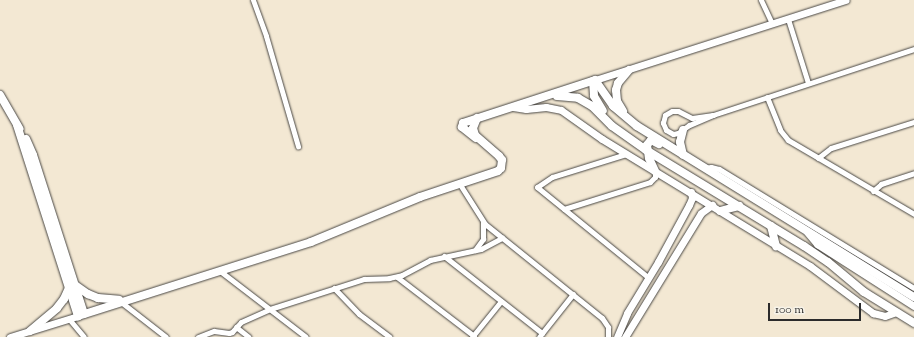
<!DOCTYPE html>
<html>
<head>
<meta charset="utf-8">
<style>
	body { margin:0 }
	#map { position:relative; width:914px; height:337px; overflow:hidden; background:#f3e8d3; font-family:"Sorts Mill Goudy",serif }
	div>[style] { position:absolute }
	.roads { filter:drop-shadow(0 0 1px #494744) drop-shadow(0 0 1px #494744) }
	.street>* { height:5px; margin:-2.5px; padding:0 2.5px; transform-origin:2.5px; border-radius:2.5px; background:#fff }
	.secondary>* { height:7px; margin:-3.5px; padding:0 3.5px; transform-origin:3.5px; border-radius:3.5px; background:#fff }
	.primary>* { height:8px; margin:-4px; padding:0 4px; transform-origin:4px; border-radius:4px; background:#fff }
	span { translate:-50% -50%; white-space:nowrap; text-align:center; line-height:1.15; -webkit-text-stroke:3.5px #f7f3e8; paint-order:stroke }
	.scale { position:absolute; left:768px; top:303px; width:93px; height:18px; box-sizing:border-box; border:2px solid #2b2b2b; border-top:0; padding-left:5px; font-size:12px; line-height:14px; white-space:nowrap; color:#2b2b2b; -webkit-text-stroke:3px #f7f3e8; paint-order:stroke }
</style>
</head>
<body>
<div id="map">
	<div class="roads">
		<div class="street">
			<i style="left:253px;top:0;width:38px;rotate:70deg"></i>
			<i style="left:266px;top:36px;width:115px;rotate:73.8deg"></i>
			<i style="left:761px;top:0;width:26px;rotate:65deg"></i>
			<i style="left:788px;top:19px;width:67px;rotate:72.6deg"></i>
			<i style="left:767px;top:97px;width:35px;rotate:68deg"></i>
			<i style="left:780px;top:130px;width:13px;rotate:51deg"></i>
			<i style="left:788px;top:140px;width:146px;rotate:30.4deg"></i>
			<i style="left:672px;top:111px;width:6px"></i>
			<i style="left:678px;top:111px;width:16px;rotate:27deg"></i>
			<i style="left:692px;top:118px;width:21px;rotate:-8deg"></i>
			<i style="left:713px;top:115px;width:26px;rotate:157deg"></i>
			<i style="left:689px;top:125px;width:14px;rotate:144deg"></i>
			<i style="left:678px;top:133px;width:5px;rotate:169deg"></i>
			<i style="left:673px;top:134px;width:8px;rotate:-150deg"></i>
			<i style="left:666px;top:130px;width:8px;rotate:-113deg"></i>
			<i style="left:663px;top:123px;width:8px;rotate:-76deg"></i>
			<i style="left:665px;top:115px;width:8px;rotate:-30deg"></i>
			<i style="left:713px;top:115px;width:212px;rotate:-18.2deg"></i>
			<i style="left:626px;top:154px;width:77px;rotate:162.7deg"></i>
			<i style="left:552px;top:177px;width:18px;rotate:146deg"></i>
			<i style="left:537px;top:187px;width:144px;rotate:39.1deg"></i>
			<i style="left:818px;top:158px;width:16px;rotate:-38deg"></i>
			<i style="left:831px;top:148px;width:87px;rotate:-17.4deg"></i>
			<i style="left:705px;top:168px;width:6px;rotate:-9deg"></i>
			<i style="left:711px;top:167px;width:8px;rotate:14deg"></i>
			<i style="left:719px;top:169px;width:228px;rotate:31.4deg"></i>
			<i style="left:459px;top:183px;width:49px;rotate:57.6deg"></i>
			<i style="left:485px;top:224px;width:150px;rotate:38.8deg"></i>
			<i style="left:602px;top:318px;width:11px;rotate:56deg"></i>
			<i style="left:608px;top:327px;width:10px;rotate:90deg"></i>
			<i style="left:873px;top:191px;width:11px;rotate:-41deg"></i>
			<i style="left:881px;top:184px;width:35px;rotate:-18deg"></i>
			<i style="left:564px;top:209px;width:90px;rotate:-17.4deg"></i>
			<i style="left:650px;top:182px;width:7px;rotate:-45deg"></i>
			<i style="left:655px;top:177px;width:6px;rotate:-90deg"></i>
			<i style="left:475px;top:250px;width:14px;rotate:-54deg"></i>
			<i style="left:483px;top:239px;width:17px;rotate:-90deg"></i>
			<i style="left:444px;top:256px;width:125px;rotate:38.2deg"></i>
			<i style="left:220px;top:271px;width:108px;rotate:37.5deg"></i>
			<i style="left:397px;top:277px;width:97px;rotate:37.5deg"></i>
			<i style="left:334px;top:288px;width:36px;rotate:46deg"></i>
			<i style="left:359px;top:314px;width:38px;rotate:37deg"></i>
			<i style="left:121px;top:302px;width:57px;rotate:37.9deg"></i>
			<i style="left:69px;top:319px;width:23px;rotate:50deg"></i>
			<i style="left:236px;top:327px;width:16px;rotate:38deg"></i>
			<i style="left:198px;top:337px;width:17px;rotate:-21deg"></i>
			<i style="left:214px;top:331px;width:15px;rotate:8deg"></i>
			<i style="left:229px;top:333px;width:3px;rotate:-18deg"></i>
			<i style="left:232px;top:332px;width:13px;rotate:-48deg"></i>
			<i style="left:241px;top:322px;width:32px;rotate:-24deg"></i>
			<i style="left:270px;top:309px;width:99px;rotate:-17.7deg"></i>
			<i style="left:364px;top:279px;width:25px;rotate:-2deg"></i>
			<i style="left:389px;top:278px;width:13px;rotate:-13deg"></i>
			<i style="left:402px;top:275px;width:32px;rotate:-28deg"></i>
			<i style="left:430px;top:260px;width:52px;rotate:-12.2deg"></i>
			<i style="left:481px;top:249px;width:24px;rotate:-28deg"></i>
			<i style="left:472px;top:337px;width:46px;rotate:-51.1deg"></i>
			<i style="left:539px;top:337px;width:55px;rotate:-51.7deg"></i>
		</div>
		<div class="secondary">
			<i style="left:595px;top:80px;width:263px;rotate:-17.7deg"></i>
			<i style="left:513px;top:107px;width:13px;rotate:9deg"></i>
			<i style="left:526px;top:109px;width:20px;rotate:-6deg"></i>
			<i style="left:546px;top:107px;width:15px;rotate:11deg"></i>
			<i style="left:561px;top:110px;width:50px;rotate:35.3deg"></i>
			<i style="left:602px;top:139px;width:244px;rotate:31.4deg"></i>
			<i style="left:810px;top:266px;width:79px;rotate:36.7deg"></i>
			<i style="left:873px;top:313px;width:12px;rotate:14deg"></i>
			<i style="left:885px;top:316px;width:12px;rotate:-20deg"></i>
			<i style="left:807px;top:232px;width:16px;rotate:50deg"></i>
			<i style="left:817px;top:244px;width:115px;rotate:32.6deg"></i>
			<i style="left:10px;top:337px;width:71px;rotate:-17.2deg"></i>
			<i style="left:617px;top:337px;width:26px;rotate:-67deg"></i>
			<i style="left:627px;top:313px;width:60px;rotate:-58.7deg"></i>
			<i style="left:658px;top:262px;width:65px;rotate:-61.5deg"></i>
			<i style="left:689px;top:205px;width:8px;rotate:-67deg"></i>
			<i style="left:692px;top:198px;width:6px;rotate:-99deg"></i>
			<i style="left:625px;top:337px;width:145px;rotate:-58.5deg"></i>
			<i style="left:701px;top:213px;width:14px;rotate:-36deg"></i>
		</div>
		<div class="primary">
			<i style="left:593px;top:81px;width:15px;rotate:86deg"></i>
			<i style="left:594px;top:96px;width:17px;rotate:59deg"></i>
			<i style="left:0;top:95px;width:39px;rotate:60deg"></i>
			<i style="left:557px;top:96px;width:21px;rotate:5deg"></i>
			<i style="left:578px;top:98px;width:16px;rotate:30deg"></i>
			<i style="left:592px;top:106px;width:28px;rotate:45deg"></i>
			<i style="left:612px;top:126px;width:42px;rotate:35.2deg"></i>
			<i style="left:646px;top:150px;width:185px;rotate:31.3deg"></i>
			<i style="left:804px;top:246px;width:29px;rotate:34deg"></i>
			<i style="left:828px;top:262px;width:47px;rotate:39.8deg"></i>
			<i style="left:864px;top:292px;width:59px;rotate:31.8deg"></i>
			<i style="left:623px;top:111px;width:12px;rotate:-121deg"></i>
			<i style="left:617px;top:101px;width:11px;rotate:-95deg"></i>
			<i style="left:616px;top:90px;width:7px;rotate:-74deg"></i>
			<i style="left:618px;top:83px;width:17px;rotate:-50deg"></i>
			<i style="left:17px;top:125px;width:201px;rotate:72.3deg"></i>
			<i style="left:78px;top:316px;width:244px;rotate:-17.6deg"></i>
			<i style="left:311px;top:242px;width:118px;rotate:-22.4deg"></i>
			<i style="left:420px;top:197px;width:82px;rotate:-18.4deg"></i>
			<i style="left:498px;top:171px;width:4px;rotate:-45deg"></i>
			<i style="left:501px;top:168px;width:8px;rotate:-83deg"></i>
			<i style="left:502px;top:160px;width:5px;rotate:-127deg"></i>
			<i style="left:499px;top:156px;width:32px;rotate:-139deg"></i>
			<i style="left:475px;top:135px;width:7px;rotate:-106deg"></i>
			<i style="left:473px;top:128px;width:11px;rotate:-68deg"></i>
			<i style="left:683px;top:130px;width:12px;rotate:104deg"></i>
			<i style="left:680px;top:142px;width:13px;rotate:77deg"></i>
			<i style="left:476px;top:138px;width:18px;rotate:-142deg"></i>
			<i style="left:462px;top:127px;width:4px;rotate:-76deg"></i>
			<i style="left:463px;top:123px;width:139px;rotate:-18deg"></i>
			<i style="left:595px;top:80px;width:32px;rotate:55deg"></i>
			<i style="left:613px;top:106px;width:31px;rotate:40deg"></i>
			<i style="left:637px;top:126px;width:326px;rotate:31.7deg"></i>
			<i style="left:26px;top:139px;width:17px;rotate:66deg"></i>
			<i style="left:33px;top:155px;width:167px;rotate:72.2deg"></i>
			<i style="left:655px;top:171px;width:14px;rotate:-115deg"></i>
			<i style="left:649px;top:158px;width:13px;rotate:-99deg"></i>
			<i style="left:647px;top:145px;width:6px;rotate:-51deg"></i>
			<i style="left:651px;top:140px;width:9px;rotate:27deg"></i>
			<i style="left:720px;top:211px;width:20px;rotate:-15deg"></i>
			<i style="left:771px;top:226px;width:21px;rotate:76deg"></i>
			<i style="left:75px;top:285px;width:16px;rotate:35deg"></i>
			<i style="left:88px;top:294px;width:11px;rotate:22deg"></i>
			<i style="left:98px;top:298px;width:21px;rotate:5deg"></i>
			<i style="left:30px;top:331px;width:35px;rotate:-40deg"></i>
			<i style="left:57px;top:308px;width:11px;rotate:-52deg"></i>
			<i style="left:64px;top:299px;width:12px;rotate:-66deg"></i>
		</div>
	</div>
	<div class="scale">100 m</div>
</div>
</body>
</html>
